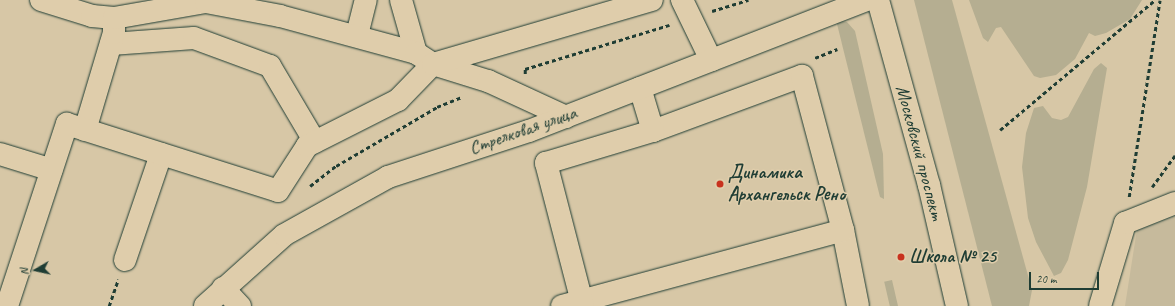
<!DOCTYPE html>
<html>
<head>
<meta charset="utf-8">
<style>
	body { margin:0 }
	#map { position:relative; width:1175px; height:306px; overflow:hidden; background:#d7c7a6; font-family:Caveat,sans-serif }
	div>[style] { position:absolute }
	.built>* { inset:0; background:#c6ba9c }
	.green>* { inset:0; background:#b5ae91; transform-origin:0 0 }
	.path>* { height:2.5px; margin-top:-1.25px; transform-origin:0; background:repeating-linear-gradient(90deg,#1f3d34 0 4px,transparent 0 7px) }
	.roads { filter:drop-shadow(0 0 1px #1f3d34) drop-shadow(0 0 1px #1f3d34) }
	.minor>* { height:22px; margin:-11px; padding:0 11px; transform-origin:11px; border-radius:11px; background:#dfcdab }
	.major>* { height:22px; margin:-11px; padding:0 11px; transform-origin:11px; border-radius:11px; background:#dfcdab }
	.dots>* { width:11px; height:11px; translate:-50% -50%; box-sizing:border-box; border:2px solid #dfcdab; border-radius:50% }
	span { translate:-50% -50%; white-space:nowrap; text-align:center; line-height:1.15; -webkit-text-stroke:3px #dfcdab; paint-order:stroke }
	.street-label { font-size:19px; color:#1f3d34 }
	.poi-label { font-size:19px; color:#1f3d34; font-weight:700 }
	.left { translate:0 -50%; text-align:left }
	.north { position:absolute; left:16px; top:250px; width:40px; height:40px; -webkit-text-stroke:3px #dfcdab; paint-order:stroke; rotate:261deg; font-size:11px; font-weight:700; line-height:16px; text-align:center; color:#1f3d34 }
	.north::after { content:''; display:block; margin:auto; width:14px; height:18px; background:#1f3d34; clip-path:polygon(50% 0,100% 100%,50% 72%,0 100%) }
	.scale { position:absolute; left:1029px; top:272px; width:70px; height:18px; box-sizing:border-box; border:2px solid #1f3d34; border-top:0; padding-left:5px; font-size:12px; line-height:14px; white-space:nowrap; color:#1f3d34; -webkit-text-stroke:3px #dfcdab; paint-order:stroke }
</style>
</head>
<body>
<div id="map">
	<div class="built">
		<i style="clip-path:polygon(1175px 213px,1175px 306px,1125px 306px,1137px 229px)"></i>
	</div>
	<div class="green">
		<i style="clip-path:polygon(914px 0,952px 0,1032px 290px,1029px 306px,992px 306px)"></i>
		<i style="clip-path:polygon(969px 0,1142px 0,1130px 19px,1106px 33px,1095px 36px,1089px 33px,1075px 59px,1056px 75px,1040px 78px,1034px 76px,1001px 27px,996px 28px,988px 42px,983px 38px)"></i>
		<i style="clip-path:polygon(836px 20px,847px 22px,855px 31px,883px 154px,884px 199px,880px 197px)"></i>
		<i style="clip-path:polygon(1101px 63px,1107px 68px,1087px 187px,1068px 260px,1061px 273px,1054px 276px,1036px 242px,1028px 218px,1022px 167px,1026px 133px,1034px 108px,1043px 106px,1052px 118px,1061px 120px,1068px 117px,1094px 69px)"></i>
		<i style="left:892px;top:280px;width:27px;height:8px;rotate:77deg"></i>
	</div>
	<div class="path">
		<i style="left:712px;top:11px;width:38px;rotate:-17deg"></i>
		<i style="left:815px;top:58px;width:24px;rotate:-22deg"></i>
		<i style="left:525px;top:74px;width:5px;rotate:-90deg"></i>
		<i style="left:525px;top:69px;width:151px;rotate:-17deg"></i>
		<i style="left:1000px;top:130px;width:202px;rotate:-40deg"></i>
		<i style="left:310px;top:186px;width:33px;rotate:-38deg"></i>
		<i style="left:336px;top:166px;width:117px;rotate:-30.3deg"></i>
		<i style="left:437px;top:107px;width:27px;rotate:-22deg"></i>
		<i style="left:1152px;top:187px;width:39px;rotate:-54deg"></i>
		<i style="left:1129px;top:197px;width:199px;rotate:-81.1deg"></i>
		<i style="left:109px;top:306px;width:28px;rotate:-71deg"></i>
	</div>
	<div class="roads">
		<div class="minor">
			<i style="left:41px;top:0;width:53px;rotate:17.4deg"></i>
			<i style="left:92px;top:16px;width:22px;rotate:5deg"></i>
			<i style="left:401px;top:0;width:55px;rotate:74.2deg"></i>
			<i style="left:682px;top:0;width:67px;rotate:64.2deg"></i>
			<i style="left:357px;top:35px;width:36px;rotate:-76deg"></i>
			<i style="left:111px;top:44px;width:83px;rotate:-4.1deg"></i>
			<i style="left:194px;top:38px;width:81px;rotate:20.2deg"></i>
			<i style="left:270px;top:66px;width:88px;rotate:59.4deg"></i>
			<i style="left:640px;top:88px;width:45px;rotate:73.2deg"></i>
			<i style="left:653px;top:131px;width:159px;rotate:-20.3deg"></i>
			<i style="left:802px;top:76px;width:159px;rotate:75.1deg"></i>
			<i style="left:843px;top:230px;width:77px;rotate:78.8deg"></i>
			<i style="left:85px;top:130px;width:101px;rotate:-73.4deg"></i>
			<i style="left:114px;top:33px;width:15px;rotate:-90deg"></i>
			<i style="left:114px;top:18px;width:93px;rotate:-9.9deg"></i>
			<i style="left:206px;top:2px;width:75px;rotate:10.7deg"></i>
			<i style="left:280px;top:16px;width:141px;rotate:15.2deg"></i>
			<i style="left:416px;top:53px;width:20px;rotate:33deg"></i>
			<i style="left:433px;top:64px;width:58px;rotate:17.2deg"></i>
			<i style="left:488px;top:81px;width:86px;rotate:24.8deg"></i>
			<i style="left:0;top:154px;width:54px;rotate:17.1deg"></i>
			<i style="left:125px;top:260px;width:112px;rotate:-71.2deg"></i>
			<i style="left:223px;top:288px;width:25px;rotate:47deg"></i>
			<i style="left:7px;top:306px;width:192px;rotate:-71.8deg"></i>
			<i style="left:67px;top:124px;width:221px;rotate:17.6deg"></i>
			<i style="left:278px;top:191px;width:54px;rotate:-57.2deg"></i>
			<i style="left:307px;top:146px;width:102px;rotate:-26.8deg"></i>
			<i style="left:398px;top:100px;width:50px;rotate:-45.8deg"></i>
			<i style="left:433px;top:64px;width:228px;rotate:-16.3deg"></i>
			<i style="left:205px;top:306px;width:106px;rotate:-41.9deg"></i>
			<i style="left:284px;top:235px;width:119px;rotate:-29.1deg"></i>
			<i style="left:388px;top:177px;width:148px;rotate:-18.1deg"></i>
			<i style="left:529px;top:131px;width:362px;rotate:-21.2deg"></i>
			<i style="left:562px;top:306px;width:291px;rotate:-15.1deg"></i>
			<i style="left:583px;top:306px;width:148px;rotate:-104.5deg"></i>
			<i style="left:546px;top:163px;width:112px;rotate:-16.7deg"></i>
			<i style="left:1100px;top:306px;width:87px;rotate:-73.2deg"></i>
			<i style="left:1125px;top:223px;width:54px;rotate:-21.8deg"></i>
		</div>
		<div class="major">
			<i style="left:878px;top:0;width:192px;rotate:74.6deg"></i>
			<i style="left:929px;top:185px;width:124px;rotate:77deg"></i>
		</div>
	</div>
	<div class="dots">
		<i style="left:720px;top:184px;background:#c8321e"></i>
		<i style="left:901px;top:257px;background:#c8321e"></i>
	</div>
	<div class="street-label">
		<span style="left:523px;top:131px;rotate:-19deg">Стрелковая улица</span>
		<span style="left:919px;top:153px;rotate:75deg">Московский проспект</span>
	</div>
	<div class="poi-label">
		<span class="left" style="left:728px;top:184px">Динамика<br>Архангельск Рено</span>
		<span class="left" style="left:909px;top:257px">Школа № 25</span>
	</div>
	<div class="north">N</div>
	<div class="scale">20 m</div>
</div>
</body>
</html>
